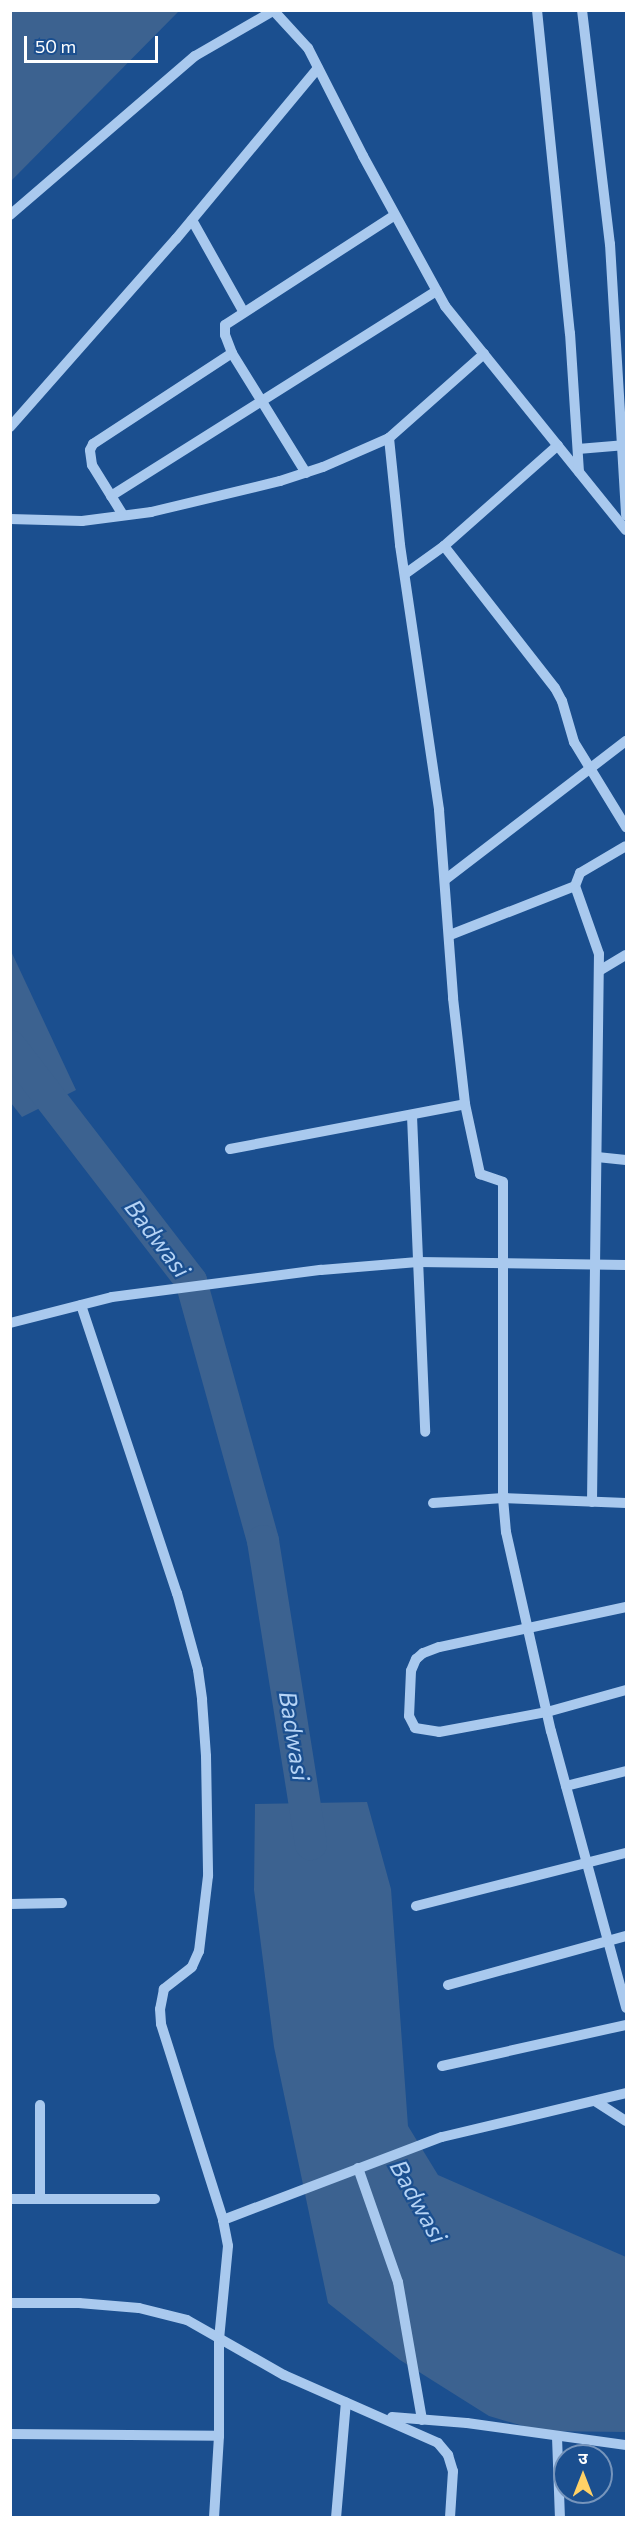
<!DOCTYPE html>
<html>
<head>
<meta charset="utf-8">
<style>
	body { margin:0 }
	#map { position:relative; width:637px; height:2528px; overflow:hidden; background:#1b4f8f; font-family:Commissioner,"Noto Sans Devanagari",sans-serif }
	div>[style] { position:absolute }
	.water>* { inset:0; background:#3c6290 }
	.river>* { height:32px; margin:-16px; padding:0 16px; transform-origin:16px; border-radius:16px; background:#3c6290 }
	.minor>* { height:10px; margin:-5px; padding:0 5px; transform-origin:5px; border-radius:5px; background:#a9c9ee }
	span { translate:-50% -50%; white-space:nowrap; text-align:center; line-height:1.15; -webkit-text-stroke:4.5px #1b4f8f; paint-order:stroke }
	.water-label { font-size:24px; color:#b5d3f5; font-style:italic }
	.frame { position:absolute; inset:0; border:12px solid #fff; pointer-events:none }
	.north { position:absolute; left:553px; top:2444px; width:60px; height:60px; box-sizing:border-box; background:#1b4f8f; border:2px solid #7695bc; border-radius:50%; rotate:0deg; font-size:16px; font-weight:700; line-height:24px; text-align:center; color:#fff }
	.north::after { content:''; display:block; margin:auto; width:21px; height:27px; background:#ffd166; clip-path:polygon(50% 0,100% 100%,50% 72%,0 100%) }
	.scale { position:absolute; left:24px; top:36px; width:134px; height:27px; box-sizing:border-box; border:3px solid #fff; border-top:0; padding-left:8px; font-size:18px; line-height:21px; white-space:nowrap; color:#fff; -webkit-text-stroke:4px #1b4f8f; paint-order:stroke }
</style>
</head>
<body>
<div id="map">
	<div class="water">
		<i style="clip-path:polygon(11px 10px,179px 11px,11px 181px,10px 11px)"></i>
		<i style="clip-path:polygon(10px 949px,76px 1090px,22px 1117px,11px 1103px)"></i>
		<i style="clip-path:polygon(367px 1802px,391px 1889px,408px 2126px,438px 2175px,626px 2257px,626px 2432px,540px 2431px,489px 2416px,400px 2360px,328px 2303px,274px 2047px,254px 1890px,255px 1804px)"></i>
	</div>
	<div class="river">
		<i style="left:10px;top:1046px;width:297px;rotate:52.4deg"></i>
		<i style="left:191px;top:1281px;width:270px;rotate:74.5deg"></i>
		<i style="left:263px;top:1541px;width:307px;rotate:81deg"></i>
	</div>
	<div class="minor">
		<i style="left:273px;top:10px;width:52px;rotate:47.4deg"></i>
		<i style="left:308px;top:48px;width:121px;rotate:63deg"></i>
		<i style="left:363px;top:156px;width:171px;rotate:61.3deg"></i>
		<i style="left:445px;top:306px;width:288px;rotate:51.1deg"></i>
		<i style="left:537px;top:10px;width:325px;rotate:84.2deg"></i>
		<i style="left:570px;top:333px;width:139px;rotate:86.3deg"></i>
		<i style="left:582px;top:10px;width:236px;rotate:83.2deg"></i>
		<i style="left:610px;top:244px;width:272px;rotate:86.6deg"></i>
		<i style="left:10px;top:215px;width:244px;rotate:-40.7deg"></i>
		<i style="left:195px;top:56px;width:90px;rotate:-30deg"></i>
		<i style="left:192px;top:220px;width:104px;rotate:60.7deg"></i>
		<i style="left:10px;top:427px;width:251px;rotate:-48.6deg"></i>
		<i style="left:176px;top:239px;width:222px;rotate:-50.3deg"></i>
		<i style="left:389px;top:438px;width:108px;rotate:84.1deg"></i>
		<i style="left:400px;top:545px;width:268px;rotate:81.6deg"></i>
		<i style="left:439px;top:810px;width:189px;rotate:85.7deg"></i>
		<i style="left:453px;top:998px;width:107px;rotate:83.5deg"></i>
		<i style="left:465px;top:1104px;width:72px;rotate:77.9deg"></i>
		<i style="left:480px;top:1174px;width:24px;rotate:19deg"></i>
		<i style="left:503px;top:1182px;width:316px;rotate:90deg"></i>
		<i style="left:503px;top:1498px;width:34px;rotate:85deg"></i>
		<i style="left:506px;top:1532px;width:204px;rotate:77.3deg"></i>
		<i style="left:551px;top:1731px;width:287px;rotate:74.8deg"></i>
		<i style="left:578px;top:449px;width:48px;rotate:-4.8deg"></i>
		<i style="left:306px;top:473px;width:141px;rotate:-121.7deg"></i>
		<i style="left:232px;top:353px;width:19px;rotate:-111deg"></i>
		<i style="left:225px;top:335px;width:10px;rotate:-90deg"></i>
		<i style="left:225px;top:325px;width:202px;rotate:-32.9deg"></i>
		<i style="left:111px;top:496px;width:385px;rotate:-32.2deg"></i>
		<i style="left:123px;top:515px;width:59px;rotate:-121.8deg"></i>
		<i style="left:92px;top:465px;width:15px;rotate:-98deg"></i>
		<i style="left:90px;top:450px;width:7px;rotate:-63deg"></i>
		<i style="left:93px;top:444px;width:166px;rotate:-33.2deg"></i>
		<i style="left:10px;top:519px;width:72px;rotate:1.6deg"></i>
		<i style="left:82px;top:521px;width:70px;rotate:-7.4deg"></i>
		<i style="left:151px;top:512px;width:133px;rotate:-13.5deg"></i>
		<i style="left:280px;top:481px;width:45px;rotate:-18deg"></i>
		<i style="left:323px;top:467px;width:72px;rotate:-23.7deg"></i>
		<i style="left:389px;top:438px;width:127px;rotate:-41.5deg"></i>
		<i style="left:444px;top:546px;width:180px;rotate:52deg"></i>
		<i style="left:555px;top:688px;width:15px;rotate:62deg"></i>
		<i style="left:562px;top:701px;width:43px;rotate:73.7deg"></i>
		<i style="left:574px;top:742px;width:100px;rotate:58.5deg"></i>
		<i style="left:405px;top:574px;width:48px;rotate:-35.7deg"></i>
		<i style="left:444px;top:546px;width:152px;rotate:-41.5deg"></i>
		<i style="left:446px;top:879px;width:227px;rotate:-37.5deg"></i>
		<i style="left:450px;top:935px;width:134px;rotate:-21.4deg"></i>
		<i style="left:599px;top:971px;width:31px;rotate:-31deg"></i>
		<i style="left:412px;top:1116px;width:316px;rotate:87.6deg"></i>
		<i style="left:230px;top:1149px;width:239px;rotate:-10.8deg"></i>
		<i style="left:597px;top:1157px;width:29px;rotate:6deg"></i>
		<i style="left:81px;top:1305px;width:304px;rotate:71.6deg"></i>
		<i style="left:177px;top:1593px;width:80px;rotate:74.7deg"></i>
		<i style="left:198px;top:1670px;width:30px;rotate:82deg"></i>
		<i style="left:202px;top:1700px;width:56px;rotate:85.9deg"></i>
		<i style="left:206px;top:1756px;width:120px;rotate:89deg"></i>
		<i style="left:208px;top:1876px;width:76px;rotate:96.8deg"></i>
		<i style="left:199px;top:1951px;width:17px;rotate:114deg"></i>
		<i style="left:192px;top:1967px;width:36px;rotate:142deg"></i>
		<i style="left:164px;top:1989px;width:20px;rotate:101deg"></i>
		<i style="left:160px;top:2009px;width:15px;rotate:86deg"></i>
		<i style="left:161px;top:2024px;width:206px;rotate:72.4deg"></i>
		<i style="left:223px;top:2220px;width:26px;rotate:79deg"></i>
		<i style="left:228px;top:2246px;width:93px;rotate:95.5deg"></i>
		<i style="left:219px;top:2339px;width:97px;rotate:90deg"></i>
		<i style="left:219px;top:2436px;width:82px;rotate:93.5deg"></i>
		<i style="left:10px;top:1323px;width:105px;rotate:-14.3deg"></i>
		<i style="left:112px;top:1297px;width:211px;rotate:-7.4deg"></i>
		<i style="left:321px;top:1270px;width:97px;rotate:-4.7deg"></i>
		<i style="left:418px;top:1262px;width:208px;rotate:0.8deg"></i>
		<i style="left:592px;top:1502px;width:548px;rotate:-89.27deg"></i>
		<i style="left:599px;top:954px;width:72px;rotate:-109.4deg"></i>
		<i style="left:575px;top:886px;width:14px;rotate:-69deg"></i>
		<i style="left:580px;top:873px;width:53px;rotate:-30.4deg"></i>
		<i style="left:433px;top:1503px;width:70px;rotate:-4.1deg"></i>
		<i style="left:503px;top:1498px;width:123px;rotate:2.3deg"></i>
		<i style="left:626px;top:1607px;width:191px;rotate:167.9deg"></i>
		<i style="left:439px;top:1647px;width:17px;rotate:159deg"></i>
		<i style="left:423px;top:1653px;width:9px;rotate:139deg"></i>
		<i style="left:416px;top:1659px;width:13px;rotate:113deg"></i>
		<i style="left:411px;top:1671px;width:45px;rotate:92.5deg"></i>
		<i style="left:409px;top:1716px;width:13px;rotate:63deg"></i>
		<i style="left:415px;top:1728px;width:24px;rotate:9deg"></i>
		<i style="left:439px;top:1732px;width:110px;rotate:-10.5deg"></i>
		<i style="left:547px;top:1712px;width:82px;rotate:-15.6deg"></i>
		<i style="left:566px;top:1786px;width:62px;rotate:-14deg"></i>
		<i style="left:10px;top:1904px;width:52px;rotate:-1.1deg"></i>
		<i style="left:416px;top:1906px;width:217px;rotate:-14.2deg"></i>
		<i style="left:448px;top:1985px;width:185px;rotate:-15.4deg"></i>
		<i style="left:442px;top:2066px;width:189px;rotate:-12.6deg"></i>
		<i style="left:595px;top:2101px;width:37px;rotate:33deg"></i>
		<i style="left:358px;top:2168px;width:121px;rotate:70.7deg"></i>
		<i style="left:398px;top:2282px;width:140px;rotate:80.1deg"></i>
		<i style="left:10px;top:2199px;width:145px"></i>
		<i style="left:40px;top:2199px;width:94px;rotate:-90deg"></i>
		<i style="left:223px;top:2220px;width:234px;rotate:-20.8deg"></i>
		<i style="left:442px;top:2137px;width:189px;rotate:-13.4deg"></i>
		<i style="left:10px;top:2303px;width:69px"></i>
		<i style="left:79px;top:2303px;width:60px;rotate:4.8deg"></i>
		<i style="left:139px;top:2308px;width:49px;rotate:14deg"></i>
		<i style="left:187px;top:2320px;width:112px;rotate:29.6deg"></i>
		<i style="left:284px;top:2375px;width:168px;rotate:23.8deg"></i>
		<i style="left:438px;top:2443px;width:16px;rotate:50deg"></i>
		<i style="left:448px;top:2455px;width:17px;rotate:73deg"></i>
		<i style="left:453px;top:2471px;width:47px;rotate:93.7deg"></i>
		<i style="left:392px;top:2417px;width:75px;rotate:4.6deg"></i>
		<i style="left:467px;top:2423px;width:161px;rotate:7.9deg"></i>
		<i style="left:10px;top:2434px;width:209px;rotate:0.5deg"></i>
		<i style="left:557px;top:2437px;width:81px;rotate:87.9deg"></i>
		<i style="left:336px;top:2518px;width:116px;rotate:-85.1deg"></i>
	</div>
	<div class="water-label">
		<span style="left:158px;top:1238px;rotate:53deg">Badwasi</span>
		<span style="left:295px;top:1736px;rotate:81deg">Badwasi</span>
		<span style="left:419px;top:2201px;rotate:61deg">Badwasi</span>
	</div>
	<div class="frame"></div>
	<div class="north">उ</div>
	<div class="scale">50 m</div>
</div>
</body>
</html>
